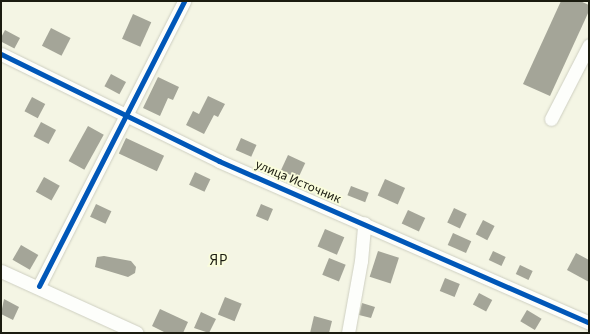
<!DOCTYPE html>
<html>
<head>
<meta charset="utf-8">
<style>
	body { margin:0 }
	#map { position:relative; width:590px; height:334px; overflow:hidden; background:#f4f5e4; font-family:"Source Sans 3",sans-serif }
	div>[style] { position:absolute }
	.building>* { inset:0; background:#a4a598; transform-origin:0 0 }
	.roads { filter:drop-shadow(0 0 1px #cecfc1) drop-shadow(0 0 1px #cecfc1) }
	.minor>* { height:13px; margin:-6.5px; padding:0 6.5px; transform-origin:6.5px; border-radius:6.5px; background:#fdfefb }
	.cycleway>* { height:5px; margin:-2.5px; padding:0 2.5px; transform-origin:2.5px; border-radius:2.5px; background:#0057b8 }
	span { translate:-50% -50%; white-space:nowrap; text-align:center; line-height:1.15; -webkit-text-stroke:3.5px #fafddc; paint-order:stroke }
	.street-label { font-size:13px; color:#1b1c10 }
	.quarter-label { font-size:15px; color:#1b1c10; letter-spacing:1px }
	.frame { position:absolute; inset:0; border:2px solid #1b1c10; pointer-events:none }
</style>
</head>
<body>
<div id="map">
	<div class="building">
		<i style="clip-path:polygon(561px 1px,580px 1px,589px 5px,589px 11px,550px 96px,523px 84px)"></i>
		<i style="left:133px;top:14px;width:20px;height:27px;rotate:24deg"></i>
		<i style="left:51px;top:28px;width:22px;height:20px;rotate:27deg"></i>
		<i style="left:5px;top:30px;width:17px;height:12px;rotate:28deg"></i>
		<i style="left:111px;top:74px;width:17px;height:14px;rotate:28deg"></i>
		<i style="clip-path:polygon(158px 77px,179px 87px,173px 100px,168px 98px,160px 116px,143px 108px)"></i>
		<i style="clip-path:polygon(208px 96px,225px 104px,218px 117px,214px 115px,204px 134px,186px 125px,193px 111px,199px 114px)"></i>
		<i style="left:32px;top:97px;width:15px;height:16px;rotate:28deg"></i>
		<i style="left:41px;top:122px;width:17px;height:16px;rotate:28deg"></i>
		<i style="left:88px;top:126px;width:18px;height:40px;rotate:29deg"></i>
		<i style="left:126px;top:138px;width:42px;height:17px;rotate:25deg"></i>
		<i style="left:241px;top:138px;width:17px;height:13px;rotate:24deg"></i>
		<i style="left:288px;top:155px;width:19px;height:17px;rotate:25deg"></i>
		<i style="left:195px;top:172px;width:17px;height:14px;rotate:25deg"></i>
		<i style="left:44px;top:177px;width:18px;height:17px;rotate:29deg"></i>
		<i style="left:385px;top:179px;width:22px;height:18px;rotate:24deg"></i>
		<i style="left:351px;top:186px;width:19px;height:10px;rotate:21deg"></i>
		<i style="left:96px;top:204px;width:17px;height:14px;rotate:25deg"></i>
		<i style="left:261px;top:204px;width:13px;height:13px;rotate:23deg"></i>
		<i style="left:454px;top:208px;width:14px;height:16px;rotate:25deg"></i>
		<i style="left:408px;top:210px;width:19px;height:15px;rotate:25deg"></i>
		<i style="left:483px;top:220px;width:13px;height:16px;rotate:27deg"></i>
		<i style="left:325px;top:229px;width:21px;height:19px;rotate:23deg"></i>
		<i style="left:453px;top:233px;width:20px;height:13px;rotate:24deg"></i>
		<i style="left:21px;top:245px;width:20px;height:17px;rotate:30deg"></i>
		<i style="left:378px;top:251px;width:22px;height:27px;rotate:18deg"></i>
		<i style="left:493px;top:251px;width:14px;height:10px;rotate:25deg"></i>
		<i style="clip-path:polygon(576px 253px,589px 260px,589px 282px,567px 270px)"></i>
		<i style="clip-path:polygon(104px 256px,131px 261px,136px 267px,135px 273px,128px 277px,95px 267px,97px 257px)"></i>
		<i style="left:329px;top:258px;width:18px;height:18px;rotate:22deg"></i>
		<i style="left:520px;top:265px;width:14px;height:10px;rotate:25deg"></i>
		<i style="left:445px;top:278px;width:16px;height:14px;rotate:22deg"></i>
		<i style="left:479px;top:293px;width:15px;height:13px;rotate:28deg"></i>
		<i style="left:225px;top:297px;width:18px;height:19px;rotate:22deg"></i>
		<i style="clip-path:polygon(4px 299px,19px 307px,13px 320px,1px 314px)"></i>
		<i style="clip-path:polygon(362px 303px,375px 307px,371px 318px,359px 315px)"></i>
		<i style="clip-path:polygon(160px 309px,188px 322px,183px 333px,166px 333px,152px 326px)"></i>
		<i style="left:527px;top:310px;width:17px;height:13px;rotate:31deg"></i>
		<i style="clip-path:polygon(201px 312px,216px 319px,209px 333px,194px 328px)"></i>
		<i style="clip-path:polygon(314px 316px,332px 321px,329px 333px,310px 333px)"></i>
	</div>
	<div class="roads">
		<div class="minor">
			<i style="left:1px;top:54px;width:243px;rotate:26.1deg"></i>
			<i style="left:219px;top:161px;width:404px;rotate:23.6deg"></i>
			<i style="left:551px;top:119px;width:83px;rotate:-62.8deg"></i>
			<i style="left:1px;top:271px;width:149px;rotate:24.5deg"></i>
			<i style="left:39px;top:286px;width:320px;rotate:-63deg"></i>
			<i style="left:348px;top:333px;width:73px;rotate:-79.8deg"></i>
			<i style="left:361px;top:261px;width:38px;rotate:-85deg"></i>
		</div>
	</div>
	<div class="cycleway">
		<i style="left:1px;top:54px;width:243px;rotate:26.1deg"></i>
		<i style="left:219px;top:161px;width:404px;rotate:23.6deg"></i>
		<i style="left:39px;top:286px;width:320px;rotate:-63deg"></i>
	</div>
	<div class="street-label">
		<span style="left:298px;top:182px;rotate:23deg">улица Источник</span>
	</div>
	<div class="quarter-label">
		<span style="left:219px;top:261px">ЯР</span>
	</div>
	<div class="frame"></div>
</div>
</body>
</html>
